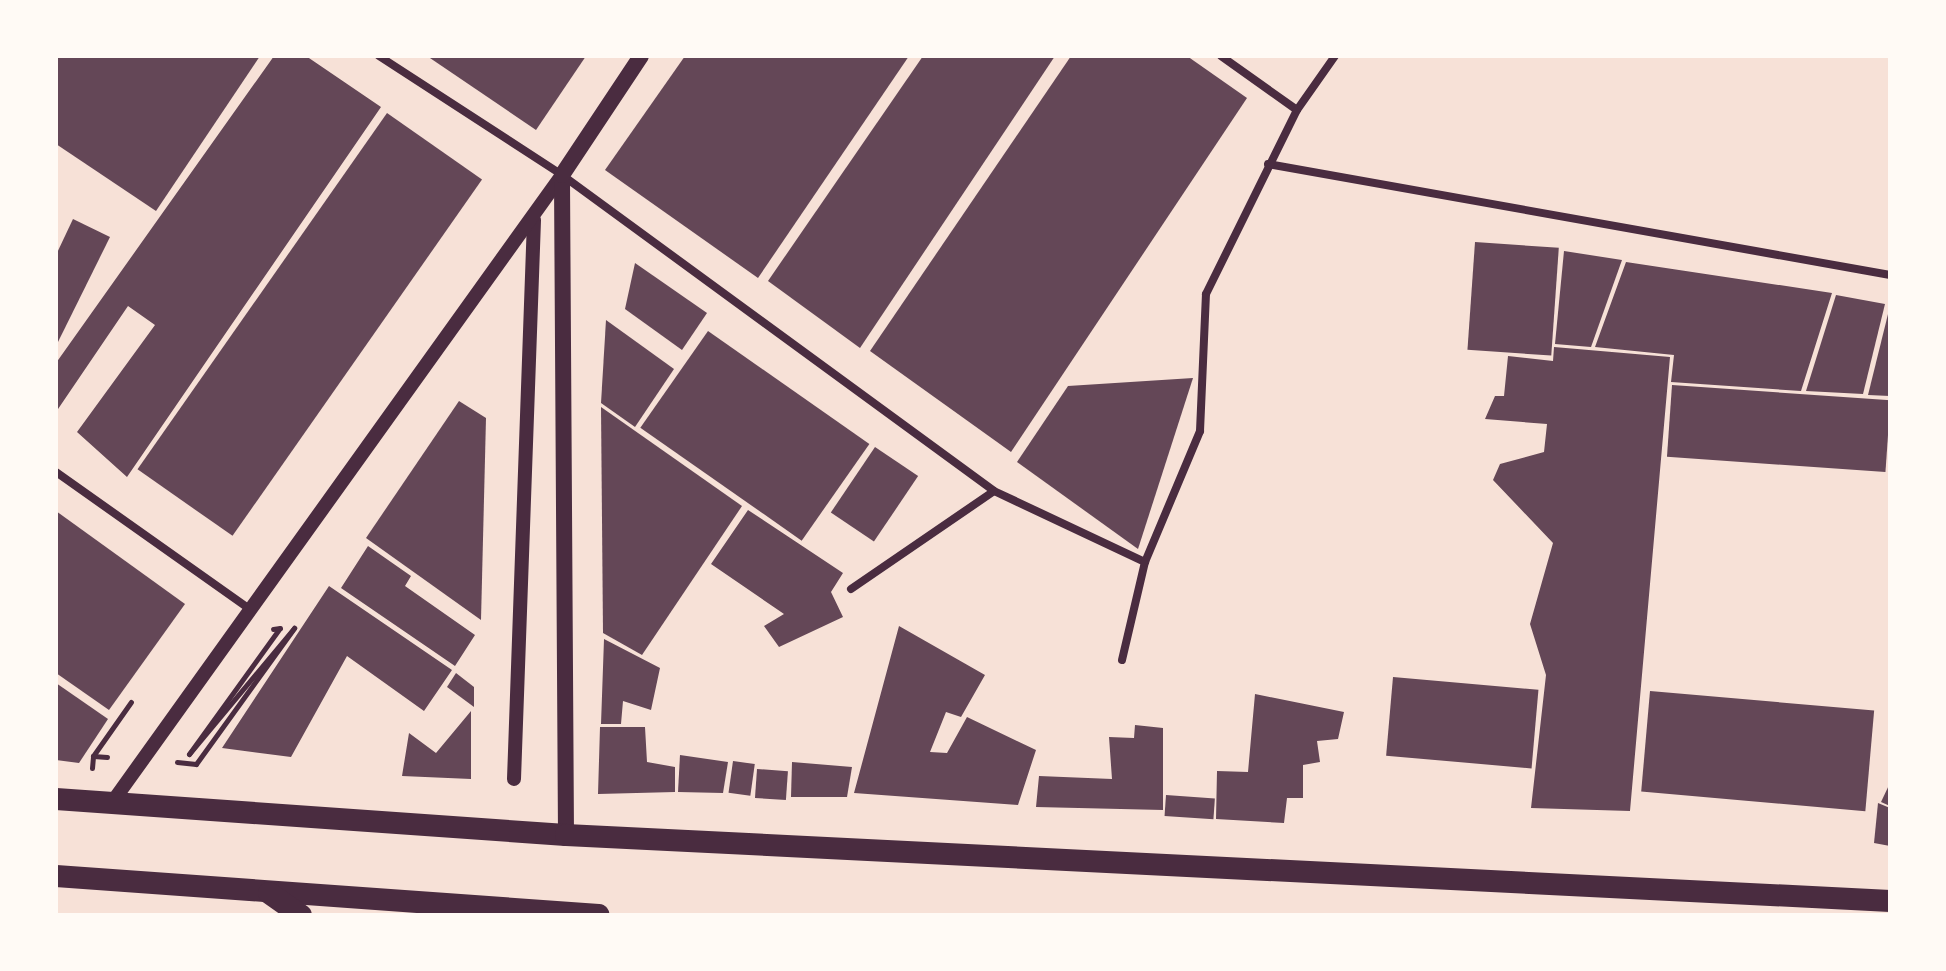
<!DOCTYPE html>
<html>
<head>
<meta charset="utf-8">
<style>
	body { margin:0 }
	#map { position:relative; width:1946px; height:971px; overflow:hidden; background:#f7e1d7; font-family:Lato,sans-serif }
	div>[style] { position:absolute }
	.building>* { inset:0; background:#644757; transform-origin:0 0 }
	.path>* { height:5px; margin:-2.5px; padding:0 2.5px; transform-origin:2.5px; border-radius:2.5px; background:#4a2c40 }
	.minor>* { height:8px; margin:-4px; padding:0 4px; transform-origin:4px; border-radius:4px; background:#4a2c40 }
	.tertiary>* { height:14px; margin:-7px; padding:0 7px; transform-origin:7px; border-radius:7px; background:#4a2c40 }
	.secondary>* { height:16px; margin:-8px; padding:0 8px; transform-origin:8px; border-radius:8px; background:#4a2c40 }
	.trunk>* { height:22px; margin:-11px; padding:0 11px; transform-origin:11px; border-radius:11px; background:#4a2c40 }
	span { translate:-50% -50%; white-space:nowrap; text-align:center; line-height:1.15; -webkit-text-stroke:6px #fffaf5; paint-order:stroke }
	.frame { position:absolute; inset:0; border:58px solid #fffaf5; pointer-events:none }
</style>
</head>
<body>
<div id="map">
	<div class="building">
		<i style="clip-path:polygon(56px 56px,260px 56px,156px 211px,56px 144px)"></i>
		<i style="clip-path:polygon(274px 56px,306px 56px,381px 107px,127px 477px,77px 432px,155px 325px,128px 306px,56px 412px,56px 363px)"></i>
		<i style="clip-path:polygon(427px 56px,586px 56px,536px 130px)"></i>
		<i style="clip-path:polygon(685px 56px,909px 56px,758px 278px,605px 170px)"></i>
		<i style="clip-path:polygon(923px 56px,1055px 56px,860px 348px,768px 281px)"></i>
		<i style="clip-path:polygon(1071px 56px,1187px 56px,1247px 98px,1011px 452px,870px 351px)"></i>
		<i style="left:387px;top:113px;width:116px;height:435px;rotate:35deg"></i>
		<i style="clip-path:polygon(73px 219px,110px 237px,56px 346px,56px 255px)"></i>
		<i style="left:1475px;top:242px;width:84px;height:108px;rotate:4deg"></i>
		<i style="clip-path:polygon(1564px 251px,1622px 260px,1591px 347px,1555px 344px)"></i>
		<i style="clip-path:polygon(1626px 262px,1832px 293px,1801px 391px,1671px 382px,1674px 355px,1595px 347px)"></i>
		<i style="clip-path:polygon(635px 263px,707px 313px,682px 350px,625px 309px)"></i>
		<i style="clip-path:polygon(1836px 295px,1885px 304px,1863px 394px,1806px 391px)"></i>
		<i style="clip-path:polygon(1889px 310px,1890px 396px,1868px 395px)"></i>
		<i style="clip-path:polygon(606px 320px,674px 369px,635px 427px,601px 403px)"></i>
		<i style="left:708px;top:331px;width:197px;height:118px;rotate:35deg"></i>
		<i style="clip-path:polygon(1554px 347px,1670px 357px,1630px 811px,1531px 808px,1546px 675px,1530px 624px,1553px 543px,1493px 480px,1500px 464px,1544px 452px,1547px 424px,1485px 419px,1495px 396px,1504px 396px,1508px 356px,1553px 361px)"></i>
		<i style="clip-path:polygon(1193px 378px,1138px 549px,1017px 462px,1068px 386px)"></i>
		<i style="left:1672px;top:385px;width:219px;height:72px;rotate:4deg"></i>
		<i style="clip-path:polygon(459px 401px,486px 418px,481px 620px,366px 538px)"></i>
		<i style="clip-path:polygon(601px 407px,742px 506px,642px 655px,603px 633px)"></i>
		<i style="left:875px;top:447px;width:52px;height:79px;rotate:34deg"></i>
		<i style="clip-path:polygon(748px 510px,843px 573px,831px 592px,843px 617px,779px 647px,764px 626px,784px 614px,711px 564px)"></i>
		<i style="clip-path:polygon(56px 511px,185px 604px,109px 710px,56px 673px)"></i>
		<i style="clip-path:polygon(368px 546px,411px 576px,405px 586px,475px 635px,455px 666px,341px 588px)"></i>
		<i style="clip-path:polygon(329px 586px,452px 670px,424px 711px,347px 656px,291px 757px,222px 748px)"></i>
		<i style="clip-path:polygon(899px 626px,985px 675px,961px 717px,946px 712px,930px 752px,947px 753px,967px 717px,1036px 750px,1018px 805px,854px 793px)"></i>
		<i style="clip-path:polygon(604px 639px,660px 668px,651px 710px,623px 701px,621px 724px,601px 724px)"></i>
		<i style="clip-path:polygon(456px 673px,474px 687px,474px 707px,447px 687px)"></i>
		<i style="left:1393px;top:677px;width:146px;height:79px;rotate:5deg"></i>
		<i style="clip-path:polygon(56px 683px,108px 719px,79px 763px,56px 760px)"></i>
		<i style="left:1650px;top:691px;width:225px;height:101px;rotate:5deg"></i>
		<i style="clip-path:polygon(1255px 694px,1344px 712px,1338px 739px,1317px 741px,1320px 762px,1303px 765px,1303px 798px,1287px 798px,1284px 823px,1216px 819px,1217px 771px,1248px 772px)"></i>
		<i style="clip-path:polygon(471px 711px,471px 779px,402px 776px,409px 733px,436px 753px)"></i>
		<i style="clip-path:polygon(1135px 725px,1163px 728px,1163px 810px,1036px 807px,1039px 776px,1112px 779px,1109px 737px,1134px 738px)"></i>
		<i style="clip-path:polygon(600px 727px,645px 727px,647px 762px,675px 767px,675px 792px,598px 794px)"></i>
		<i style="clip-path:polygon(680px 755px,728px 762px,723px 793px,678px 792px)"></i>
		<i style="left:733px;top:761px;width:22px;height:32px;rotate:8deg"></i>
		<i style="clip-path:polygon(792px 762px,852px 767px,847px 797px,791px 797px)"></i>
		<i style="left:757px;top:769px;width:31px;height:29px;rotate:4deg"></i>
		<i style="clip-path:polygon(1890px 783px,1890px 806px,1881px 802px)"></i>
		<i style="left:1166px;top:795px;width:49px;height:21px;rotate:4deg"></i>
		<i style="clip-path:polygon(1878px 803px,1890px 808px,1890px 846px,1874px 843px)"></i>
	</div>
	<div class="path">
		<i style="left:93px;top:756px;width:66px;rotate:-54.9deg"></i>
		<i style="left:177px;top:762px;width:19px;rotate:6deg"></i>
		<i style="left:196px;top:764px;width:168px;rotate:-54.2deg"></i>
		<i style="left:294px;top:628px;width:164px;rotate:129.8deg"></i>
		<i style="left:189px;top:754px;width:155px;rotate:-54.2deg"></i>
		<i style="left:280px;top:628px;width:7px;rotate:172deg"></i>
		<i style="left:92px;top:768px;width:12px;rotate:-85deg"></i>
		<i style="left:93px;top:756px;width:14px;rotate:4deg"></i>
	</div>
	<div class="minor">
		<i style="left:379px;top:56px;width:218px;rotate:33deg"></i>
		<i style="left:562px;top:175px;width:535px;rotate:36.18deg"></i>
		<i style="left:994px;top:491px;width:167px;rotate:25.2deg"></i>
		<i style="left:1221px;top:56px;width:93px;rotate:35.4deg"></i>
		<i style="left:1268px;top:164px;width:632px;rotate:10.12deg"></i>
		<i style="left:56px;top:472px;width:235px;rotate:35.3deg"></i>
		<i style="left:851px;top:589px;width:173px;rotate:-34.4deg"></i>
		<i style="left:1122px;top:660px;width:101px;rotate:-76.8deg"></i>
		<i style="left:1145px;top:562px;width:142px;rotate:-67.2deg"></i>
		<i style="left:1200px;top:431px;width:137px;rotate:-87.5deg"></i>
		<i style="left:1206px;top:294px;width:205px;rotate:-63.7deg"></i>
		<i style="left:1297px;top:110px;width:66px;rotate:-54.9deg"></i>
	</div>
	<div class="tertiary">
		<i style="left:514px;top:779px;width:559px;rotate:-87.95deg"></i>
		<i style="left:111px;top:804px;width:774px;rotate:-54.36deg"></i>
	</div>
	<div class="secondary">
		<i style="left:566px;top:835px;width:660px;rotate:-90.35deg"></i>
		<i style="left:562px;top:175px;width:143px;rotate:-56.4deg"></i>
	</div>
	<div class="trunk">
		<i style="left:56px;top:799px;width:511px;rotate:4.04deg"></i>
		<i style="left:566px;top:835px;width:1326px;rotate:2.85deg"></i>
		<i style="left:56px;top:876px;width:544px;rotate:4.11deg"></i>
		<i style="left:269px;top:893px;width:39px;rotate:35deg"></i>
	</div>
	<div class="frame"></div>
</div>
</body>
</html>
